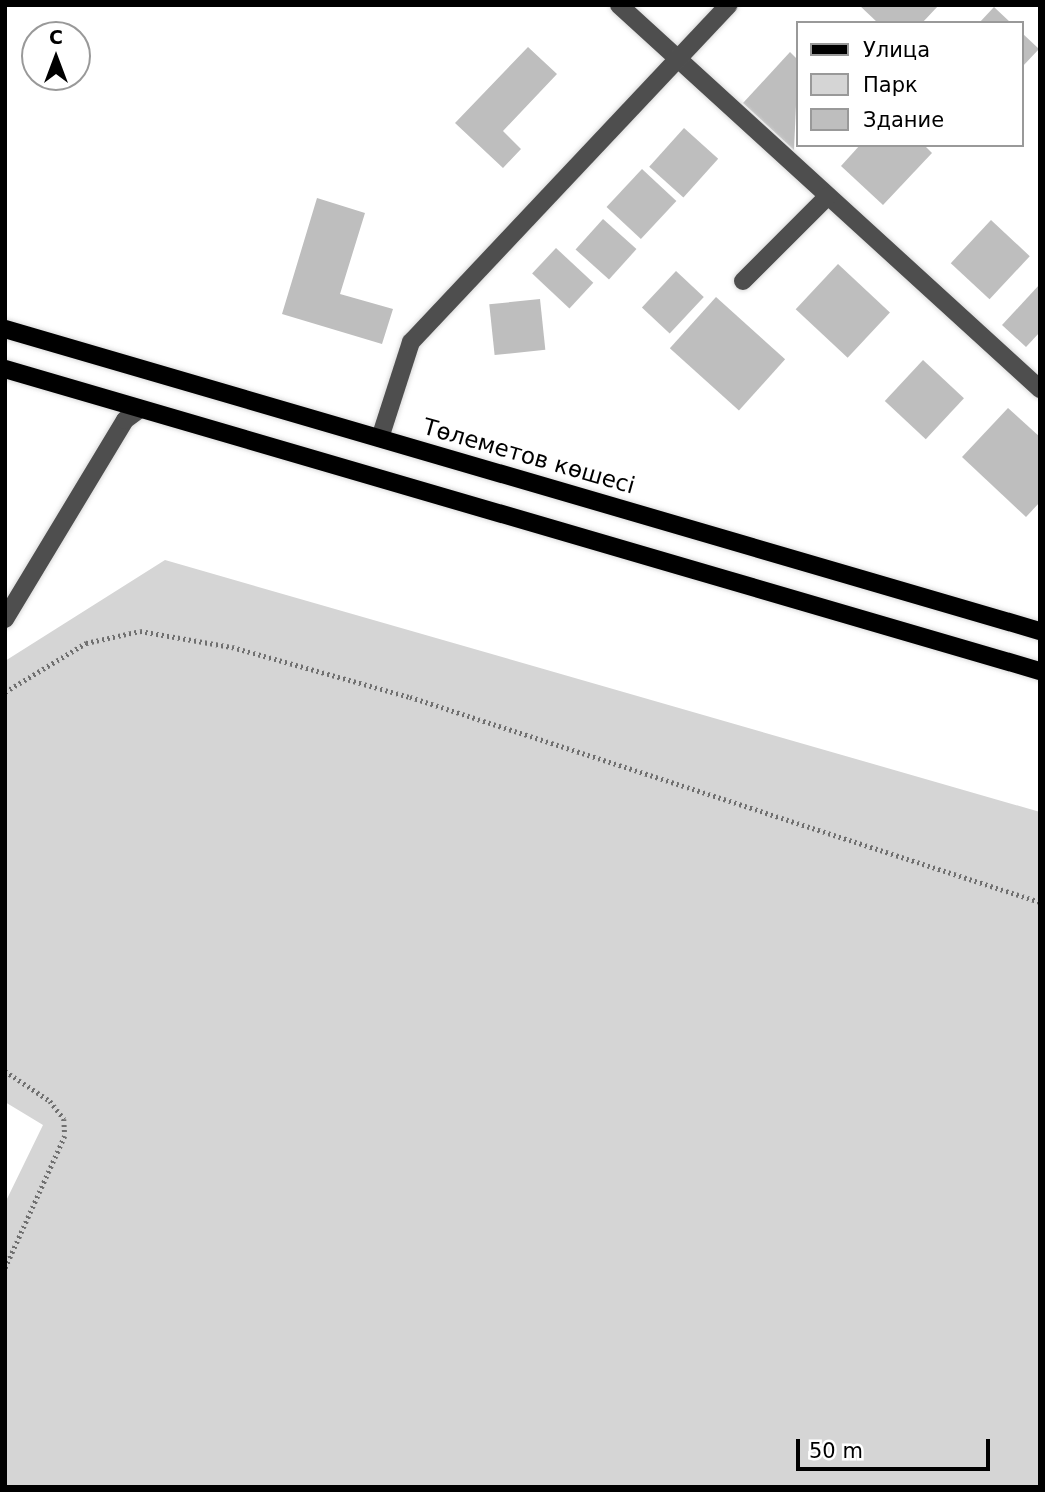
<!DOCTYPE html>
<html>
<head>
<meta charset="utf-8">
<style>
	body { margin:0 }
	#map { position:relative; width:1045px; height:1492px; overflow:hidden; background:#fff; font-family:"DejaVu Sans",sans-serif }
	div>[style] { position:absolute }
	.green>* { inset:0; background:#d5d5d5 }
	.building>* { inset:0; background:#bebebe; transform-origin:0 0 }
	.path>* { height:4.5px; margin-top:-2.25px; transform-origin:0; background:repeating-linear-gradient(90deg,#707070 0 2px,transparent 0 5.5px) }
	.roads { filter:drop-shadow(0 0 2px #dbdbdb) drop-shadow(0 0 2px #dbdbdb) }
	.minor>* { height:18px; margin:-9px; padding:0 9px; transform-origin:9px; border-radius:9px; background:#4e4e4e }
	.major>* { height:18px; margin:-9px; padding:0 9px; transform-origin:9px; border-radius:9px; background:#000 }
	span { translate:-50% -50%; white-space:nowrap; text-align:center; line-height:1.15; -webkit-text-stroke:5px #fff; paint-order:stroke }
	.street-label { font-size:23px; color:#000 }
	.frame { position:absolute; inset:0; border:7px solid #000; pointer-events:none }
	.legend { position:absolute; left:796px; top:21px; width:228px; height:126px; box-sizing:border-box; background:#fff; border:2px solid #999; margin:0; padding:9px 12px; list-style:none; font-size:21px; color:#000 }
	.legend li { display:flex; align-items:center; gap:14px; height:35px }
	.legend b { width:35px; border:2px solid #999 }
	.north { position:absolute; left:21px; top:21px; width:70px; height:70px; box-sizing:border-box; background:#fff; border:2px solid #999; border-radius:50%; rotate:0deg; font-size:19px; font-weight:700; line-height:28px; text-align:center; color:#000 }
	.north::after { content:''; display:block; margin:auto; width:24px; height:32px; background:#000; clip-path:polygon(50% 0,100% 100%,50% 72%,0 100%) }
	.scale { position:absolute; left:796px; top:1439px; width:194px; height:32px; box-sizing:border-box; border:4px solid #000; border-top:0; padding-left:9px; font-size:21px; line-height:24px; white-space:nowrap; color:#000; -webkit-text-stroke:5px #fff; paint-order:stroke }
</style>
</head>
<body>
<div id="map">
	<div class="green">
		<i style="clip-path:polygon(165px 560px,1040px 812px,1040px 1487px,5px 1487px,5px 1203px,43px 1125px,5px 1102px,5px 661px)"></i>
	</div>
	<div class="building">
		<i style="clip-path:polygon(859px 5px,939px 5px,922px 23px,878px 23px)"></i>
		<i style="clip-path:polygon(994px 7px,1011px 23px,979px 23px)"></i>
		<i style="clip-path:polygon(1022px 33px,1039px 49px,1022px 67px)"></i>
		<i style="clip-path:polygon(528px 47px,557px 74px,503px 131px,521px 149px,503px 168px,455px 123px)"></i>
		<i style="clip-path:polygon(790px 52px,798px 60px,794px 150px,743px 103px)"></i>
		<i style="left:684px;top:128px;width:46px;height:52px;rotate:42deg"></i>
		<i style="clip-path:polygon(860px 145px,924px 145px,932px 153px,883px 205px,841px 166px)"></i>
		<i style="left:642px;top:169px;width:47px;height:52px;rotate:43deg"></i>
		<i style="clip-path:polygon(317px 198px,365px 213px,340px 294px,393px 309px,382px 344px,282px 314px)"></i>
		<i style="left:603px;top:219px;width:45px;height:41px;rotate:42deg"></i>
		<i style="left:991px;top:220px;width:53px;height:59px;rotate:43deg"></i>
		<i style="left:556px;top:248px;width:51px;height:35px;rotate:43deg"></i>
		<i style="left:838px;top:264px;width:71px;height:62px;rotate:43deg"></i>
		<i style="left:676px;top:271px;width:38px;height:50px;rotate:43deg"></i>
		<i style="clip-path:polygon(1040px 284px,1040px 332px,1026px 347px,1002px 325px)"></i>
		<i style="left:716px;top:297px;width:93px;height:69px;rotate:42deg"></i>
		<i style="left:540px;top:299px;width:51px;height:51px;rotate:84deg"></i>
		<i style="left:923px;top:360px;width:56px;height:56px;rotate:43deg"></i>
		<i style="clip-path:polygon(1008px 408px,1040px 437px,1040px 502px,1026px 517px,962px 457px)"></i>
	</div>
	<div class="path">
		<i style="left:5px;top:692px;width:95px;rotate:-31.2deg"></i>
		<i style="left:86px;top:643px;width:55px;rotate:-12.5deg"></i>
		<i style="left:140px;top:631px;width:93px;rotate:9.9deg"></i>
		<i style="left:232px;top:647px;width:185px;rotate:15.7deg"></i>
		<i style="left:410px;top:697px;width:663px;rotate:18.02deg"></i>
		<i style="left:5px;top:1071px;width:54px;rotate:33.7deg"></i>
		<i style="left:50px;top:1101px;width:23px;rotate:52deg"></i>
		<i style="left:64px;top:1119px;width:17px;rotate:87deg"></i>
		<i style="left:65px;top:1136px;width:146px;rotate:114.3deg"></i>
	</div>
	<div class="roads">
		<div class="minor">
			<i style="left:619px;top:5px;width:570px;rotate:42.37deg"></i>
			<i style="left:743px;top:281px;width:120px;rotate:-45deg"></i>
			<i style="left:380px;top:438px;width:101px;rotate:-72.1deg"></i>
			<i style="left:411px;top:342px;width:463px;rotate:-46.7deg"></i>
			<i style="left:5px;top:619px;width:232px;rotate:-58.9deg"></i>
			<i style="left:125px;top:420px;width:19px;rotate:-36deg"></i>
		</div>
		<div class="major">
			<i style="left:5px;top:329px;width:1078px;rotate:16.27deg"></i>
			<i style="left:5px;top:369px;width:1078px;rotate:16.27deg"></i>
		</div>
	</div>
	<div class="street-label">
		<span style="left:529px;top:456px;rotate:16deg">Төлеметов көшесі</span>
	</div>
	<div class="frame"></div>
	<ul class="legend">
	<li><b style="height:9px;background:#000"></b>Улица</li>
	<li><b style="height:19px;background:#d5d5d5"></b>Парк</li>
	<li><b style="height:19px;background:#bebebe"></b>Здание</li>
	</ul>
	<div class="north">С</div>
	<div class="scale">50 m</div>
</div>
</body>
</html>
